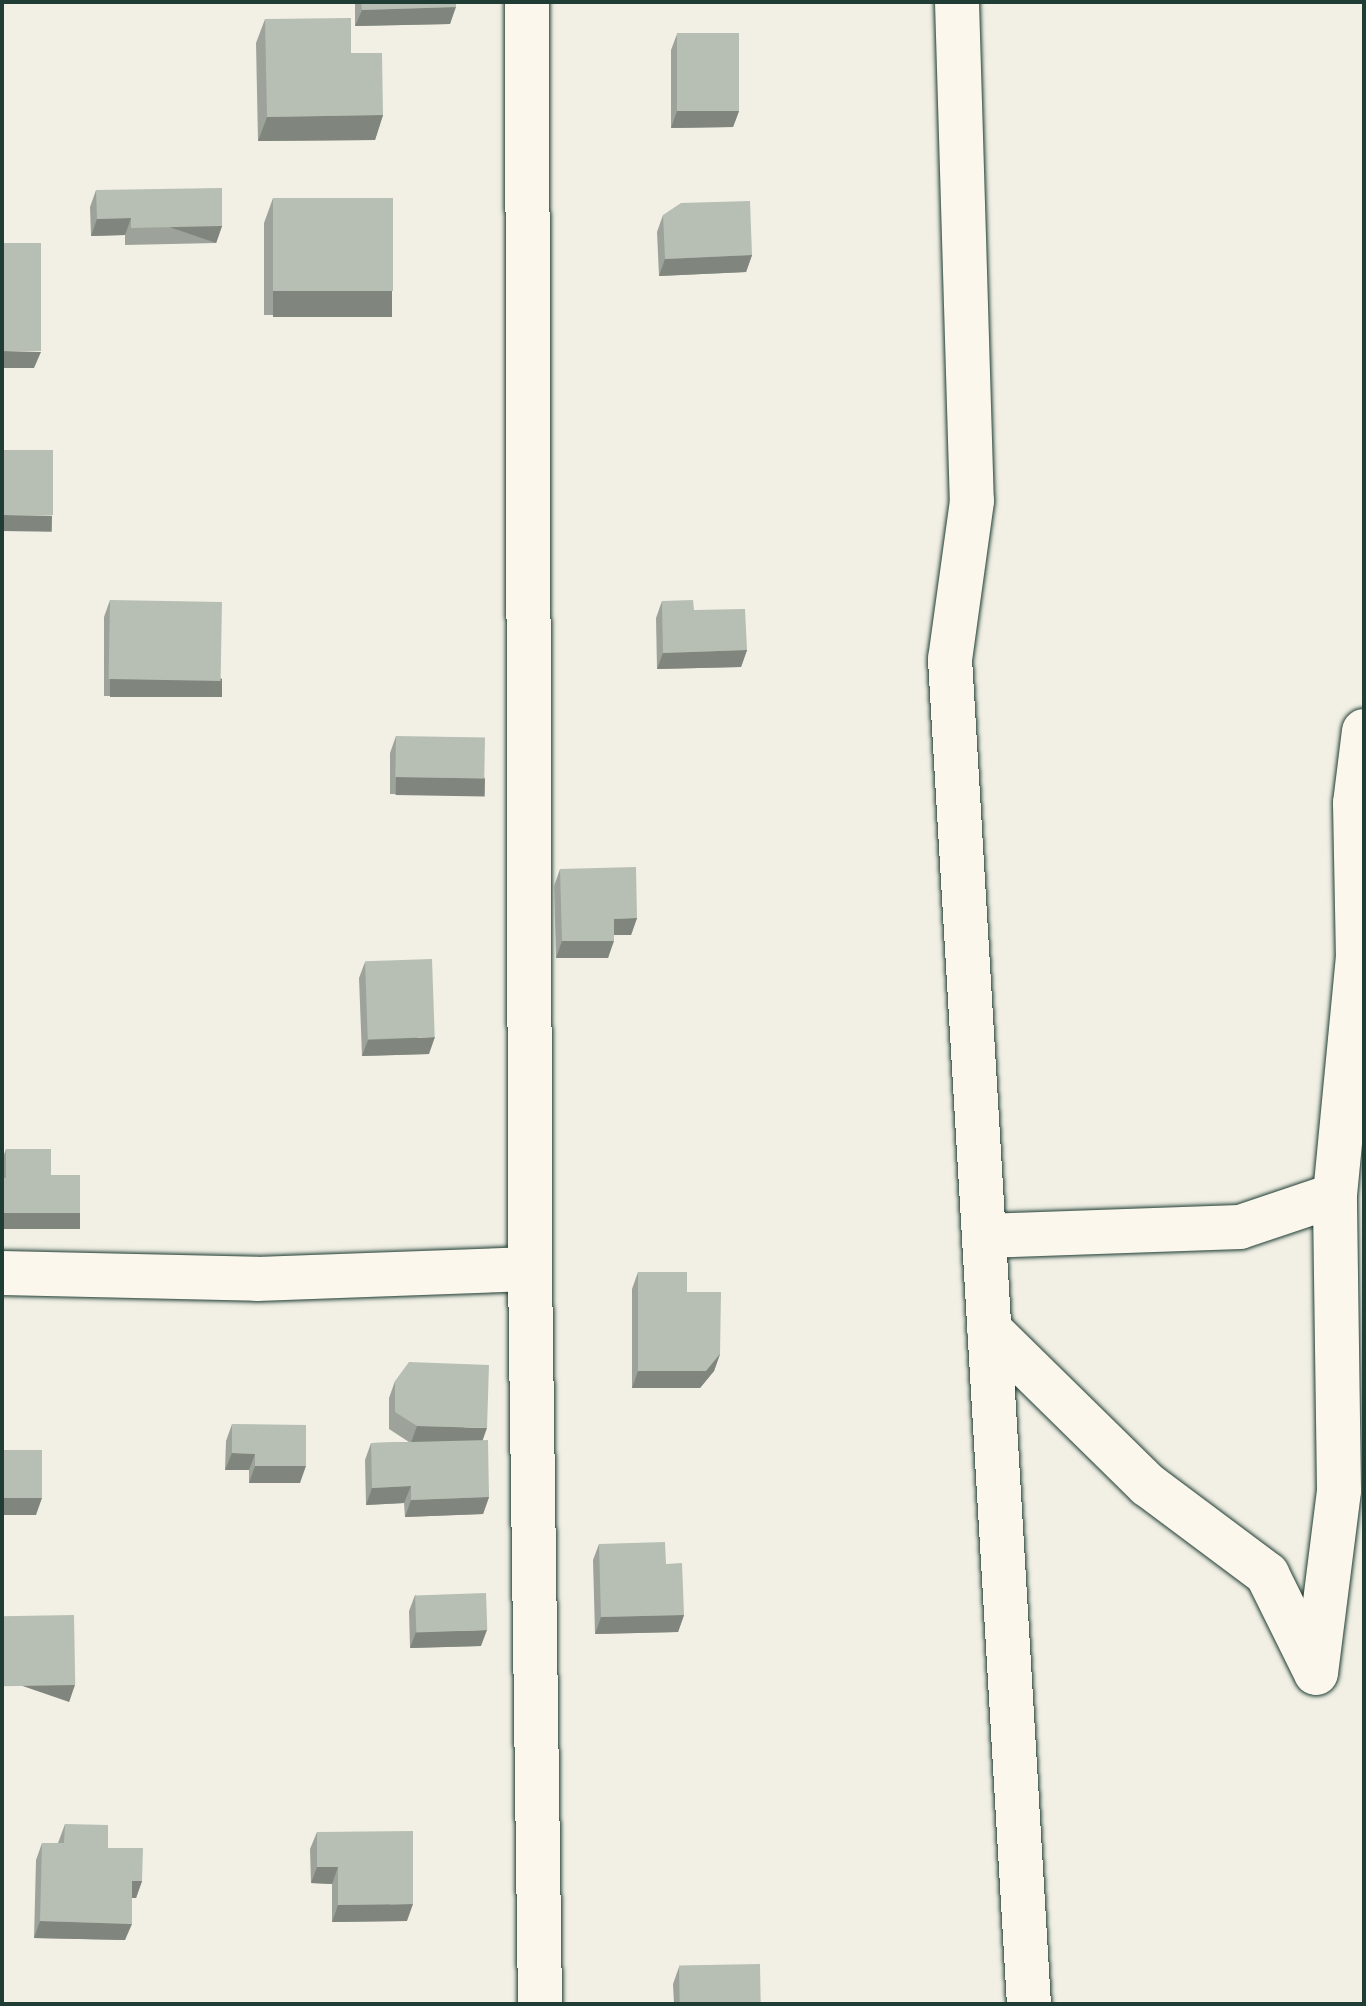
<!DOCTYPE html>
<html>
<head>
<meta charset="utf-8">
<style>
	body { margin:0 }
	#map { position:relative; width:1366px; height:2006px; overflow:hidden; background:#f2f0e5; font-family:"Shantell Sans",sans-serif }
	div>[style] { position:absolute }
	.roads { filter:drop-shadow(0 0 2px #1f3d34) drop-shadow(0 0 2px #1f3d34) }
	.street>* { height:44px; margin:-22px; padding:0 22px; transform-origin:22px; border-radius:22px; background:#fbf7ec }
	.wall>* { inset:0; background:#9da39a }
	.shaded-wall>* { inset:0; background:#80857d; transform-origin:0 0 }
	.building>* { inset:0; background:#b7beb3; transform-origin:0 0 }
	span { translate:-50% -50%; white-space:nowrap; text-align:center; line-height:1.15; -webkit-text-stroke:6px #fbf7ec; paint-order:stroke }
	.frame { position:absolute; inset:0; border:4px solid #1f3d34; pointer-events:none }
</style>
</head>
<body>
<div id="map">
	<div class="roads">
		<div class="street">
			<i style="left:527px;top:2px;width:1267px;rotate:89.86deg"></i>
			<i style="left:530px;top:1269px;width:735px;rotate:89.22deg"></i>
			<i style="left:957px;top:2px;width:499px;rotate:88.3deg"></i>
			<i style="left:972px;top:501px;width:160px;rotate:97.9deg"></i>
			<i style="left:950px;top:659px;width:1347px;rotate:86.64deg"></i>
			<i style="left:1364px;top:731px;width:73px;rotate:97.1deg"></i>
			<i style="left:1355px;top:803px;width:153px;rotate:88.9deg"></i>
			<i style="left:1358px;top:956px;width:21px;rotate:73deg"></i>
			<i style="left:984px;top:1236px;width:256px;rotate:-2deg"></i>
			<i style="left:1240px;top:1227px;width:100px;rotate:-18.6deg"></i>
			<i style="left:2px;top:1273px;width:255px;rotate:1.3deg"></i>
			<i style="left:257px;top:1279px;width:273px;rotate:-2.1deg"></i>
			<i style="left:989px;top:1329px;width:223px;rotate:44.5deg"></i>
			<i style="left:1148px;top:1485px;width:149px;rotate:36.8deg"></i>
			<i style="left:1267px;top:1574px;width:110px;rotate:63.7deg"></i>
			<i style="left:1316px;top:1673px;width:184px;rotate:-82.8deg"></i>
			<i style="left:1339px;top:1490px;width:295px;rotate:-90.8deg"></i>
			<i style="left:1335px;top:1195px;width:240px;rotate:-84.5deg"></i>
		</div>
	</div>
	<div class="wall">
		<i style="clip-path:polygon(355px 2px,456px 2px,450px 24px,355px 26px)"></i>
		<i style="clip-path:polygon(265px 19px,351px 53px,383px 115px,375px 140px,258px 141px,256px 43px)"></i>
		<i style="clip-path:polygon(677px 34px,739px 111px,733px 127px,671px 128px,671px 50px)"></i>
		<i style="clip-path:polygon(96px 190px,222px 226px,216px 243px,125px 245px,125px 235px,91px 236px,90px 207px)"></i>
		<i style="clip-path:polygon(273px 198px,384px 315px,264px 315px,264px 223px)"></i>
		<i style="clip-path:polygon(663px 215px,752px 255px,746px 272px,659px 276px,657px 232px)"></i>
		<i style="clip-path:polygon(110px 600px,222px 679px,216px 696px,104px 696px,104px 617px)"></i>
		<i style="clip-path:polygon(662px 601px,694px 610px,747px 650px,741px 667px,657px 669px,656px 618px)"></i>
		<i style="clip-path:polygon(396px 736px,485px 778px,479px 795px,390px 794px,390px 753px)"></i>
		<i style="clip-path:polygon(560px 869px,637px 918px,631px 935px,614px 935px,608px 958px,556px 958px,554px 886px)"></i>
		<i style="clip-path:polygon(365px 962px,429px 1054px,362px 1056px,359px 978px)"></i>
		<i style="clip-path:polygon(6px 1149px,51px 1175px,74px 1229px,2px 1229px,2px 1160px)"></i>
		<i style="clip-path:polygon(638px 1272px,687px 1292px,720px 1354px,714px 1371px,700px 1388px,632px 1388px,632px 1289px)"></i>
		<i style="clip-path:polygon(395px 1381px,483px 1440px,489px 1497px,483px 1514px,405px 1517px,404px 1503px,366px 1505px,365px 1460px,371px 1443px,409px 1442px,389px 1429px,389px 1398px)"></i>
		<i style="clip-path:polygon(232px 1424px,300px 1483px,249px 1483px,249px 1470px,225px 1470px,226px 1441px)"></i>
		<i style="clip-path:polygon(599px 1544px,666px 1564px,684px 1615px,678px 1632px,595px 1634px,593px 1560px)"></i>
		<i style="clip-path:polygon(415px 1595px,481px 1646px,410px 1648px,409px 1611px)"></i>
		<i style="clip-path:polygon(65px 1824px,108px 1848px,142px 1881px,136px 1898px,132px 1898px,125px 1940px,34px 1938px,36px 1860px,42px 1843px,58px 1843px)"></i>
		<i style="clip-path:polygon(317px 1832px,407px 1921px,332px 1922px,332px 1884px,311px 1883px,310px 1849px)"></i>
		<i style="clip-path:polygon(679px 1967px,761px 2004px,674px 2004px,673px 1984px)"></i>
	</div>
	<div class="shaded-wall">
		<i style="clip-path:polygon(456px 7px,450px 24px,355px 26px,362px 10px)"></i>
		<i style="clip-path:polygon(677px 111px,739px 111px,733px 127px,671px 128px)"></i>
		<i style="clip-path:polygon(383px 115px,375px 140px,258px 141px,267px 117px)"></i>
		<i style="clip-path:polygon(131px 218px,125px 235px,91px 236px,97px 219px)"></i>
		<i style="left:222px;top:226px;width:18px;height:91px;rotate:109deg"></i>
		<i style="clip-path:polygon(752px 255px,746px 272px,659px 276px,665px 259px)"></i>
		<i style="left:273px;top:291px;width:119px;height:26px"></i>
		<i style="clip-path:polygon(2px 351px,41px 352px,34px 368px,2px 368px)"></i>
		<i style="left:2px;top:515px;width:50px;height:16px;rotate:1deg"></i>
		<i style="clip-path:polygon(747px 650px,741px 667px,657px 669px,663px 653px)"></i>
		<i style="left:110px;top:679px;width:112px;height:18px"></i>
		<i style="left:396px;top:777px;width:89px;height:18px;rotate:1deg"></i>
		<i style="clip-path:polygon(637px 918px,631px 935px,608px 935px,614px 919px)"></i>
		<i style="clip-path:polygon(562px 941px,614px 941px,608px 958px,556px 958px)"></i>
		<i style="clip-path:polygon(435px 1037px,429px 1054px,362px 1056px,368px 1040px)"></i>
		<i style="left:2px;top:1213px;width:78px;height:16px"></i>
		<i style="clip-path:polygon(720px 1354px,714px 1371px,700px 1388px,632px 1388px,638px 1371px)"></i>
		<i style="clip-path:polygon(417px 1426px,487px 1428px,481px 1445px,411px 1443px)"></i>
		<i style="clip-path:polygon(232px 1453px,255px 1454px,249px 1470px,225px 1470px)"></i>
		<i style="clip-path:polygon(255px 1466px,306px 1466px,300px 1483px,249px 1483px)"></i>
		<i style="clip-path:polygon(411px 1486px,404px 1503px,366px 1505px,372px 1488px)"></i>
		<i style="clip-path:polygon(489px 1497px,483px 1514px,405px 1517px,411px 1500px)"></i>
		<i style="clip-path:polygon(2px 1498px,42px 1498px,36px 1515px,2px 1515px)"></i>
		<i style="clip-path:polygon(684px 1615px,678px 1632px,595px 1634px,601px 1617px)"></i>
		<i style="clip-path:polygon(487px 1630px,481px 1646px,410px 1648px,416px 1632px)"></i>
		<i style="left:75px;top:1685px;width:18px;height:73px;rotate:109deg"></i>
		<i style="clip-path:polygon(317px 1867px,338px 1867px,332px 1884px,311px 1883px)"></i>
		<i style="clip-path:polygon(132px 1881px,142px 1881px,136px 1898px,126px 1898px)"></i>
		<i style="clip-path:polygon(413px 1904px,407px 1921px,332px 1922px,338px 1905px)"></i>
		<i style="clip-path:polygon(40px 1921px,132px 1924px,125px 1940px,34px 1938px)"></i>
	</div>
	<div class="building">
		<i style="clip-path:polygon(361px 2px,456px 2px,456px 7px,362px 10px)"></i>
		<i style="clip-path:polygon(351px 18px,351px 53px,382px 53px,383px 115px,267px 117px,265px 19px)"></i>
		<i style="left:739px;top:33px;width:78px;height:62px;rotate:90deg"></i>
		<i style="clip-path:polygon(222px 188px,222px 226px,131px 228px,131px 218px,97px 219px,96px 190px)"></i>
		<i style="left:273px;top:198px;width:120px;height:93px"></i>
		<i style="clip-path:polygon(750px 201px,752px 255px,665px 259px,663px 215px,681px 203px)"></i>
		<i style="left:2px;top:243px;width:39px;height:108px"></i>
		<i style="left:2px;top:450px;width:51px;height:65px"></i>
		<i style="left:110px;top:600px;width:112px;height:79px;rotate:1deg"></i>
		<i style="clip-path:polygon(693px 600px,694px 610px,745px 609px,747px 650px,663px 653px,662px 601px)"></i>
		<i style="left:396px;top:736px;width:89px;height:41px;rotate:1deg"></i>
		<i style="clip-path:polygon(636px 867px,637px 918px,614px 919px,614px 941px,562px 941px,560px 869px)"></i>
		<i style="left:432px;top:959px;width:78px;height:67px;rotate:88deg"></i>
		<i style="clip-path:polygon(6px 1149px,51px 1149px,51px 1175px,80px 1175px,80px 1213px,2px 1213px,2px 1178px,6px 1178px)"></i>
		<i style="clip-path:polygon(638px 1272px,687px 1272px,687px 1292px,721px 1292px,720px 1354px,706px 1371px,638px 1371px)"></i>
		<i style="clip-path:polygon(409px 1362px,489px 1365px,487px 1428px,417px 1426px,395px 1412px,395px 1381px)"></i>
		<i style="clip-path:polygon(232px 1424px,306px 1425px,306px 1466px,255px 1466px,255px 1454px,232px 1453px)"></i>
		<i style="clip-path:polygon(488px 1440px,489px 1497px,411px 1500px,411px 1486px,372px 1488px,371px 1443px)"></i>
		<i style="left:2px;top:1450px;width:40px;height:48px"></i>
		<i style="clip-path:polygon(665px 1542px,666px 1564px,682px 1563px,684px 1615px,601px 1617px,599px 1544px)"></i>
		<i style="left:486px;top:1593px;width:37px;height:71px;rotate:88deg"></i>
		<i style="left:74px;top:1615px;width:70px;height:72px;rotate:89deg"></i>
		<i style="clip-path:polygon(65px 1824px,108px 1825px,108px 1848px,143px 1848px,142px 1881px,132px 1881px,132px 1924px,40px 1921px,42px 1843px,64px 1843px)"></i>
		<i style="clip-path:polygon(413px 1831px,413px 1904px,338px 1905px,338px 1867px,317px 1867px,317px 1832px)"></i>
		<i style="left:760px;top:1964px;width:40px;height:81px;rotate:89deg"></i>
	</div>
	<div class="frame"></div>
</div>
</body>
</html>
